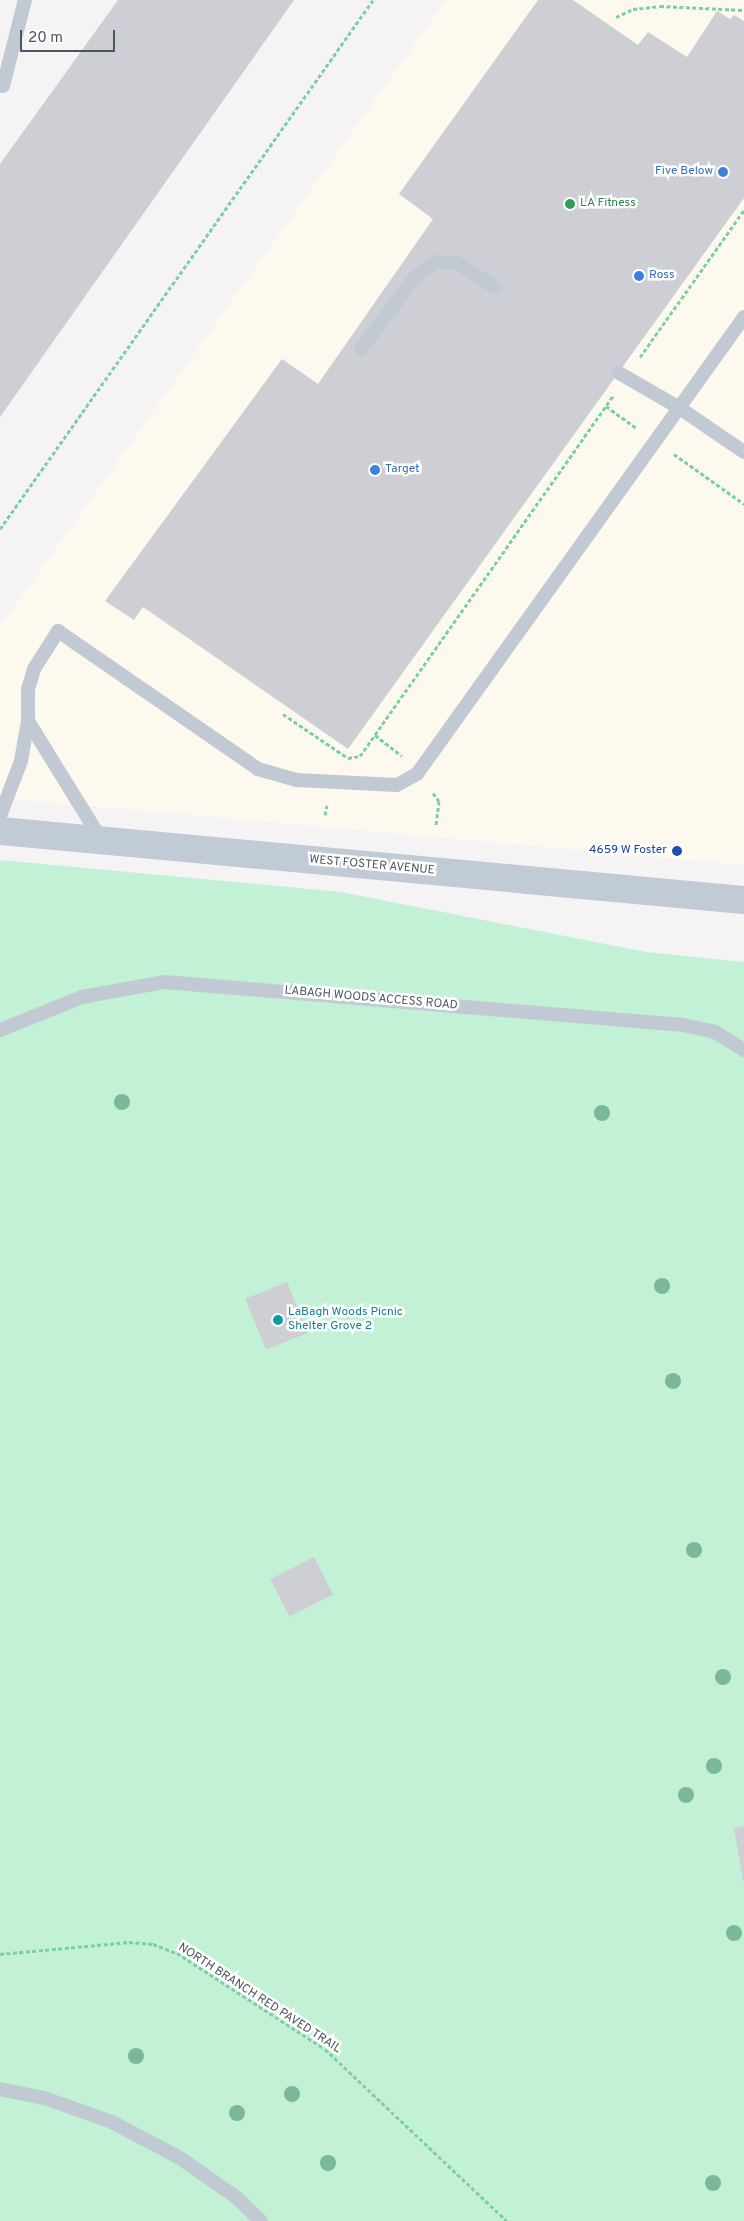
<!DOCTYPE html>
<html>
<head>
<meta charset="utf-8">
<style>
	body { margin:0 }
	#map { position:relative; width:744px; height:2221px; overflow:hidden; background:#f5f3f3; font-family:Overpass,sans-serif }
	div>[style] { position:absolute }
	.commercial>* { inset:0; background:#fdf9ef }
	.green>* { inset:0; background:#c3f1d5 }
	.building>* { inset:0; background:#cdcfd5; transform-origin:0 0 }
	.path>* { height:3px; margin-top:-1.5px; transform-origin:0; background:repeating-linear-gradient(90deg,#7ad0a6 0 4px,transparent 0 6.5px) }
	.lane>* { height:14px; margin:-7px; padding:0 7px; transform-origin:7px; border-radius:7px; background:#c1cad2 }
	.secondary>* { height:28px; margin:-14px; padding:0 14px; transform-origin:14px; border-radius:14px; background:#c1cbd6 }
	.trees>* { width:16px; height:16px; margin:-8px; border-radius:50%; background:#7bb799 }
	.dots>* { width:14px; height:14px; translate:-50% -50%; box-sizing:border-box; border:2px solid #fff; border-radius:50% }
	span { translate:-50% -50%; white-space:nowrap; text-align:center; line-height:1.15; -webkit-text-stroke:5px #fff; paint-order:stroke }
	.shop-label { font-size:12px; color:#366cbe }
	.right { translate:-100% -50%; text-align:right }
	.left { translate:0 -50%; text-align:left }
	.leisure-label { font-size:12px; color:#27864d }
	.transit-label { font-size:12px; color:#164399 }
	.street-label { font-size:12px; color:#4a5661 }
	.culture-label { font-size:12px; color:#0d838f }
	.scale { position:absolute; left:20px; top:30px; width:95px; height:22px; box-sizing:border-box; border:2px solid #4a5661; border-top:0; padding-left:6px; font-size:15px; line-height:18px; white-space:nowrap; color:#4a5661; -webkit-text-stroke:4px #fff; paint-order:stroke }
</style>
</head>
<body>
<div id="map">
	<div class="commercial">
		<i style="clip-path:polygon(446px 0,744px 0,744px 865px,0 798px,0 627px)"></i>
	</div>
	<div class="green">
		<i style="clip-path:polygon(0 860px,341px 892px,646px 952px,744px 962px,744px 2221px,0 2221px)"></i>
	</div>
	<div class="building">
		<i style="clip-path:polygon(118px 0,294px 0,0 417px,0 164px)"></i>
		<i style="clip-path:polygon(538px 0,573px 0,638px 45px,648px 32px,687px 57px,717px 11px,730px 19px,734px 15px,744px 21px,744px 198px,348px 749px,143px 607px,134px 620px,105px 601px,282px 359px,318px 384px,433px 219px,399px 194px)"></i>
		<i style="left:287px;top:1282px;width:55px;height:45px;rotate:68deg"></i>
		<i style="left:314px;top:1557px;width:42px;height:49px;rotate:63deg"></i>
		<i style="clip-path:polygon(744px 1826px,744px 1881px,743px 1881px,734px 1828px)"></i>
	</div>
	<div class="path">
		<i style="left:616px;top:17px;width:19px;rotate:-25deg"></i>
		<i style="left:633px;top:9px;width:27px;rotate:-6deg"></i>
		<i style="left:660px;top:6px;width:84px;rotate:2.7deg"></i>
		<i style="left:640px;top:357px;width:180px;rotate:-54.7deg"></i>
		<i style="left:606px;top:406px;width:37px;rotate:36deg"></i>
		<i style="left:674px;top:454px;width:86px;rotate:35.5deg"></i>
		<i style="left:0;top:529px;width:647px;rotate:-54.81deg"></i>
		<i style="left:283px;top:714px;width:78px;rotate:34.1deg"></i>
		<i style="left:348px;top:758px;width:12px;rotate:-9deg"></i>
		<i style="left:360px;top:756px;width:441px;rotate:-54.9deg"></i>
		<i style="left:375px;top:735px;width:34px;rotate:38deg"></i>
		<i style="left:433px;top:793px;width:10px;rotate:53deg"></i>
		<i style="left:439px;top:801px;width:25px;rotate:97deg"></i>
		<i style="left:325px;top:815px;width:10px;rotate:-79deg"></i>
		<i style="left:0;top:1954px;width:130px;rotate:-5.3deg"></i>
		<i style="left:129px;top:1942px;width:24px;rotate:5deg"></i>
		<i style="left:153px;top:1944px;width:26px;rotate:21deg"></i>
		<i style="left:177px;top:1953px;width:176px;rotate:33deg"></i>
		<i style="left:325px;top:2049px;width:250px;rotate:43.4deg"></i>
	</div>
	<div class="lane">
		<i style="left:3px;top:86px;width:89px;rotate:-75.7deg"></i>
		<i style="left:361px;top:349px;width:90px;rotate:-53.1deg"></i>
		<i style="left:415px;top:277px;width:26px;rotate:-36deg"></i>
		<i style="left:436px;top:262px;width:21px;rotate:3deg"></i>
		<i style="left:457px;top:263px;width:46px;rotate:32.7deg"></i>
		<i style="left:619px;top:373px;width:68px;rotate:30deg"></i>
		<i style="left:678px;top:407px;width:80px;rotate:34.3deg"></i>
		<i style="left:28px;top:721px;width:141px;rotate:58.3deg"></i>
		<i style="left:0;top:816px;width:59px;rotate:-69.1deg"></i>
		<i style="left:21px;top:761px;width:41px;rotate:-80.1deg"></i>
		<i style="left:28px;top:721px;width:32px;rotate:-90deg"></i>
		<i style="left:28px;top:689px;width:21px;rotate:-73deg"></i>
		<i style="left:34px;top:669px;width:45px;rotate:-57.7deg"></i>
		<i style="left:58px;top:631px;width:243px;rotate:34.6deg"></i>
		<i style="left:258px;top:769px;width:40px;rotate:16deg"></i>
		<i style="left:296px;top:780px;width:101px;rotate:2.8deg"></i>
		<i style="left:397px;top:785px;width:23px;rotate:-29deg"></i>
		<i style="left:417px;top:774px;width:562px;rotate:-54.41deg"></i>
		<i style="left:0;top:1030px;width:88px;rotate:-21.9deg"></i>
		<i style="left:82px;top:997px;width:83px;rotate:-10.4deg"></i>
		<i style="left:164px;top:982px;width:521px;rotate:4.74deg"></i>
		<i style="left:683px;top:1025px;width:33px;rotate:12deg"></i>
		<i style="left:715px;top:1032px;width:34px;rotate:32deg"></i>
		<i style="left:0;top:2089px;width:45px;rotate:11.6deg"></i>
		<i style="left:44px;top:2098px;width:72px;rotate:19.4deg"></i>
		<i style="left:112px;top:2122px;width:77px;rotate:27.9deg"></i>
		<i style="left:180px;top:2158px;width:68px;rotate:34.9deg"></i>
		<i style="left:236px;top:2197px;width:35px;rotate:44deg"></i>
	</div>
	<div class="secondary">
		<i style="left:0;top:831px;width:747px;rotate:5.3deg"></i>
	</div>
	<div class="trees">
		<i style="left:122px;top:1102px"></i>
		<i style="left:602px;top:1113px"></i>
		<i style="left:662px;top:1286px"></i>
		<i style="left:673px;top:1381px"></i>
		<i style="left:694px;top:1550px"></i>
		<i style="left:723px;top:1677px"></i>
		<i style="left:714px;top:1766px"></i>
		<i style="left:686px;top:1795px"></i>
		<i style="left:734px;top:1933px"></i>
		<i style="left:136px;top:2056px"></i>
		<i style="left:292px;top:2094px"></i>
		<i style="left:237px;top:2113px"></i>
		<i style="left:328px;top:2163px"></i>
		<i style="left:713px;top:2183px"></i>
	</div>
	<div class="dots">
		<i style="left:723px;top:172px;background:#3f7fe0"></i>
		<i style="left:570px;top:204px;background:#2e9e5b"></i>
		<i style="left:639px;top:276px;background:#3f7fe0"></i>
		<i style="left:375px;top:470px;background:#3f7fe0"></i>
		<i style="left:677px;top:851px;background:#1a4fb4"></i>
		<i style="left:278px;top:1320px;background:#0f9aa8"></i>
	</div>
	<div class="shop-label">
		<span class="right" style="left:713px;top:172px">Five Below</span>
		<span class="left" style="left:649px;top:276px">Ross</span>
		<span class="left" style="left:385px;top:470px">Target</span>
	</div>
	<div class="leisure-label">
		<span class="left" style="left:580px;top:204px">LA Fitness</span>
	</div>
	<div class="transit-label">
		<span class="right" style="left:667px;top:851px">4659 W Foster</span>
	</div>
	<div class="street-label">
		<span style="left:372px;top:866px;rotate:5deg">WEST FOSTER AVENUE</span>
		<span style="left:371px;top:999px;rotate:5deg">LABAGH WOODS ACCESS ROAD</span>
		<span style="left:259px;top:1999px;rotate:33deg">NORTH BRANCH RED PAVED TRAIL</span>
	</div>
	<div class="culture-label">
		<span class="left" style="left:288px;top:1320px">LaBagh Woods Picnic<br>Shelter Grove 2</span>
	</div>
	<div class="scale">20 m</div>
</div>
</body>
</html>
